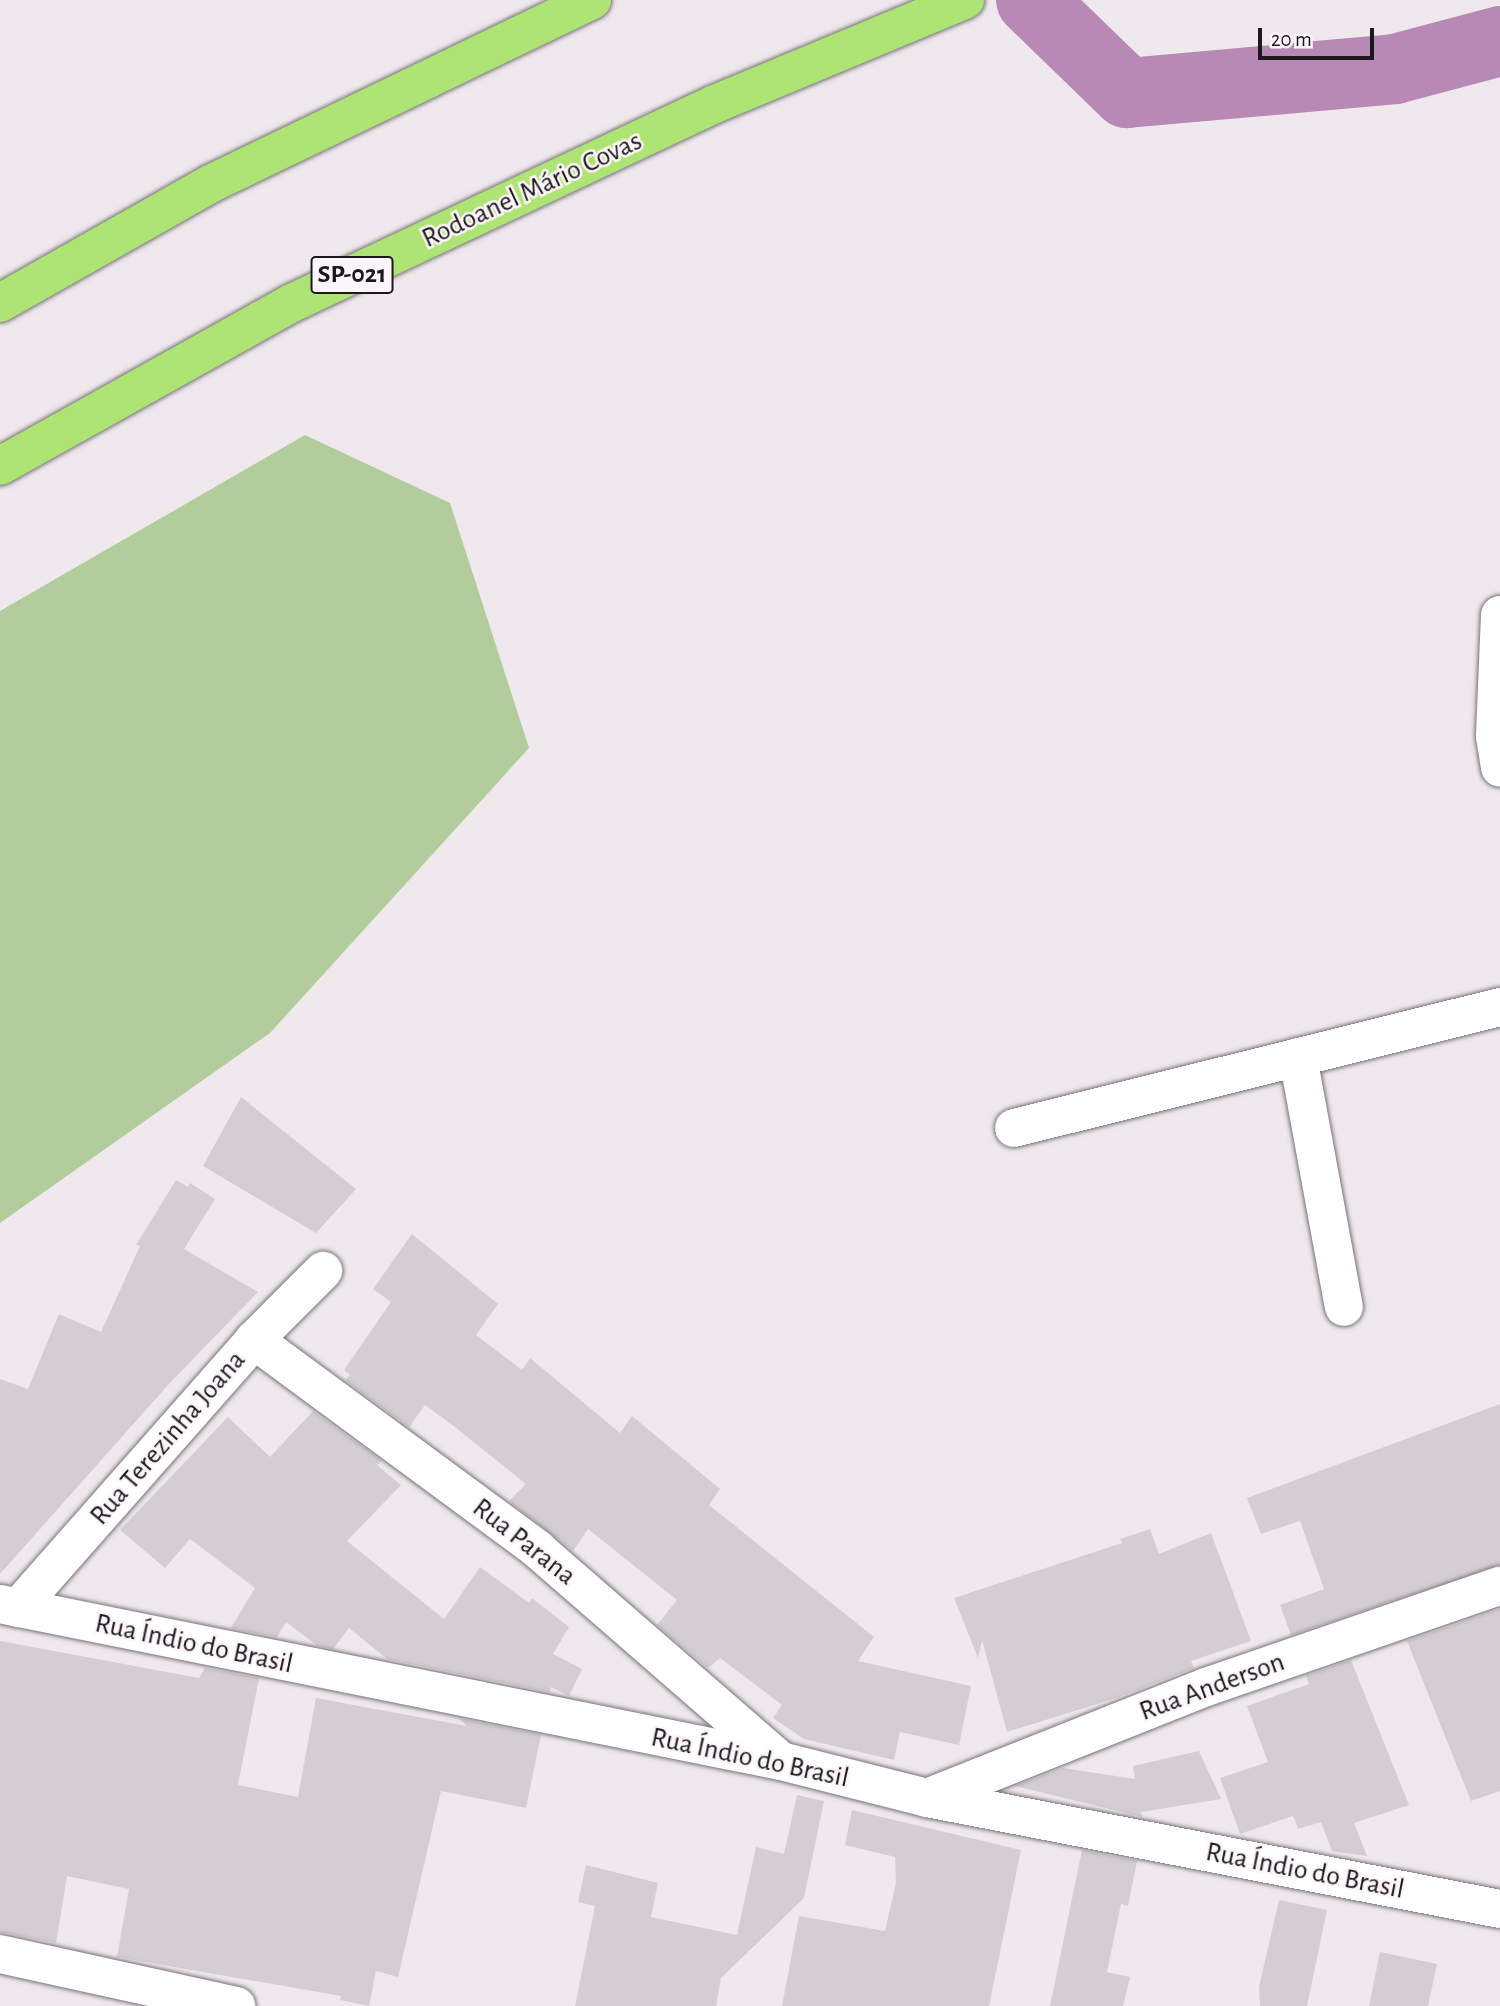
<!DOCTYPE html>
<html>
<head>
<meta charset="utf-8">
<style>
	body { margin:0 }
	#map { position:relative; width:1500px; height:2006px; overflow:hidden; background:#efe9ee; font-family:"Alegreya Sans",sans-serif }
	div>[style] { position:absolute }
	.green>* { inset:0; background:#b3cc9c }
	.river>* { height:70px; margin:-35px; padding:0 35px; transform-origin:35px; border-radius:35px; background:#b889b4 }
	.building>* { inset:0; background:#d4ced3 }
	.roads { filter:drop-shadow(0 0 2px #787378) drop-shadow(0 0 2px #787378) }
	.minor>* { height:38px; margin:-19px; padding:0 19px; transform-origin:19px; border-radius:19px; background:#fff }
	.highway>* { height:38px; margin:-19px; padding:0 19px; transform-origin:19px; border-radius:19px; background:#aee473 }
	span { translate:-50% -50%; white-space:nowrap; text-align:center; line-height:1.15; -webkit-text-stroke:5px #fcf6fb; paint-order:stroke }
	.shield-label span { padding:2px 5px; background:#fcf6fb; border:2px solid; border-radius:5px; -webkit-text-stroke-width:0 }
	.shield-label { font-size:26px; color:#1b191b; font-weight:700 }
	.street-label { font-size:28px; color:#1b191b }
	.scale { position:absolute; left:1258px; top:28px; width:116px; height:32px; box-sizing:border-box; border:4px solid #1b191b; border-top:0; padding-left:9px; font-size:21px; line-height:24px; white-space:nowrap; color:#1b191b; -webkit-text-stroke:5px #fcf6fb; paint-order:stroke }
</style>
</head>
<body>
<div id="map">
	<div class="green">
		<i style="clip-path:polygon(305px 435px,450px 503px,529px 748px,270px 1033px,0 1223px,0 611px)"></i>
	</div>
	<div class="river">
		<i style="left:1031px;top:0;width:134px;rotate:44.1deg"></i>
		<i style="left:1127px;top:93px;width:269px;rotate:-5.1deg"></i>
		<i style="left:1395px;top:69px;width:109px;rotate:-14.9deg"></i>
	</div>
	<div class="building">
		<i style="clip-path:polygon(241px 1097px,356px 1189px,316px 1233px,203px 1166px)"></i>
		<i style="clip-path:polygon(176px 1180px,188px 1187px,190px 1183px,215px 1199px,184px 1249px,258px 1292px,168px 1385px,0 1574px,0 1379px,28px 1389px,59px 1314px,101px 1332px,140px 1246px,136px 1245px)"></i>
		<i style="clip-path:polygon(412px 1234px,498px 1304px,476px 1335px,522px 1370px,530px 1358px,620px 1433px,632px 1416px,720px 1489px,709px 1505px,874px 1637px,858px 1661px,971px 1686px,959px 1745px,900px 1732px,894px 1760px,804px 1739px,773px 1718px,782px 1705px,720px 1658px,708px 1668px,657px 1625px,677px 1600px,588px 1529px,573px 1551px,509px 1501px,526px 1484px,455px 1427px,425px 1405px,409px 1427px,345px 1380px,350px 1375px,344px 1370px,391px 1302px,373px 1289px)"></i>
		<i style="clip-path:polygon(1500px 1404px,1500px 1565px,1291px 1635px,1280px 1605px,1324px 1589px,1300px 1521px,1261px 1534px,1247px 1498px)"></i>
		<i style="clip-path:polygon(313px 1411px,382px 1461px,377px 1465px,401px 1485px,347px 1541px,444px 1619px,480px 1567px,529px 1603px,532px 1598px,569px 1627px,553px 1654px,582px 1669px,569px 1696px,551px 1687px,550px 1692px,387px 1659px,349px 1628px,333px 1649px,318px 1646px,286px 1622px,277px 1637px,231px 1628px,255px 1588px,190px 1539px,165px 1568px,120px 1530px,228px 1417px,270px 1457px)"></i>
		<i style="clip-path:polygon(1150px 1529px,1159px 1554px,1211px 1533px,1251px 1641px,1191px 1661px,1194px 1668px,1116px 1698px,1007px 1732px,982px 1640px,978px 1658px,954px 1598px,1122px 1543px,1120px 1539px)"></i>
		<i style="clip-path:polygon(1500px 1609px,1500px 1791px,1471px 1801px,1407px 1641px)"></i>
		<i style="clip-path:polygon(0 1641px,199px 1678px,205px 1668px,259px 1678px,238px 1785px,298px 1797px,316px 1698px,467px 1726px,458px 1718px,541px 1735px,526px 1808px,441px 1791px,398px 1977px,376px 1971px,369px 2006px,340px 2000px,341px 1996px,117px 1957px,129px 1889px,67px 1876px,56px 1943px,0 1932px)"></i>
		<i style="clip-path:polygon(1351px 1660px,1409px 1805px,1354px 1823px,1367px 1856px,1332px 1851px,1321px 1822px,1298px 1829px,1293px 1816px,1240px 1834px,1220px 1778px,1268px 1762px,1247px 1706px,1309px 1684px,1306px 1676px)"></i>
		<i style="clip-path:polygon(1199px 1751px,1221px 1799px,1141px 1812px,1142px 1817px,1015px 1786px,1063px 1768px,1135px 1779px,1133px 1766px)"></i>
		<i style="clip-path:polygon(797px 1795px,824px 1801px,804px 1898px,721px 1978px,716px 2006px,575px 2006px,595px 1906px,578px 1902px,586px 1865px,658px 1883px,651px 1917px,737px 1935px,756px 1847px,784px 1854px)"></i>
		<i style="clip-path:polygon(852px 1810px,1021px 1850px,989px 2006px,782px 2006px,799px 1916px,885px 1931px,896px 1883px,895px 1857px,845px 1845px)"></i>
		<i style="clip-path:polygon(1082px 1850px,1137px 1861px,1128px 1906px,1121px 1904px,1107px 1972px,1130px 1977px,1123px 2006px,1050px 2006px)"></i>
		<i style="clip-path:polygon(1279px 1900px,1327px 1910px,1307px 2006px,1260px 2006px,1259px 1987px)"></i>
		<i style="clip-path:polygon(1380px 1952px,1437px 1964px,1428px 2006px,1369px 2006px)"></i>
	</div>
	<div class="roads">
		<div class="minor">
			<i style="left:1500px;top:615px;width:121px;rotate:92.4deg"></i>
			<i style="left:1495px;top:736px;width:32px;rotate:81deg"></i>
			<i style="left:1298px;top:1057px;width:254px;rotate:79.6deg"></i>
			<i style="left:1014px;top:1128px;width:501px;rotate:-13.98deg"></i>
			<i style="left:254px;top:1340px;width:352px;rotate:36.4deg"></i>
			<i style="left:537px;top:1549px;width:322px;rotate:41deg"></i>
			<i style="left:0;top:1604px;width:797px;rotate:11.37deg"></i>
			<i style="left:781px;top:1761px;width:151px;rotate:14.2deg"></i>
			<i style="left:927px;top:1798px;width:584px;rotate:10.96deg"></i>
			<i style="left:18px;top:1608px;width:357px;rotate:-48.6deg"></i>
			<i style="left:254px;top:1340px;width:98px;rotate:-45deg"></i>
			<i style="left:927px;top:1798px;width:300px;rotate:-21.7deg"></i>
			<i style="left:1206px;top:1687px;width:311px;rotate:-19deg"></i>
			<i style="left:0;top:1954px;width:242px;rotate:12.4deg"></i>
		</div>
		<div class="highway">
			<i style="left:0;top:303px;width:241px;rotate:-29.5deg"></i>
			<i style="left:210px;top:184px;width:424px;rotate:-25.7deg"></i>
			<i style="left:0;top:466px;width:334px;rotate:-29.2deg"></i>
			<i style="left:292px;top:303px;width:467px;rotate:-25.2deg"></i>
			<i style="left:715px;top:104px;width:271px;rotate:-22.6deg"></i>
		</div>
	</div>
	<div class="shield-label">
		<span style="left:352px;top:275px">SP-021</span>
	</div>
	<div class="street-label">
		<span style="left:532px;top:190px;rotate:-25deg">Rodoanel Mário Covas</span>
		<span style="left:168px;top:1438px;rotate:-49deg">Rua Terezinha Joana</span>
		<span style="left:524px;top:1542px;rotate:38deg">Rua Parana</span>
		<span style="left:194px;top:1644px;rotate:12deg">Rua Índio do Brasil</span>
		<span style="left:1212px;top:1687px;rotate:-20deg">Rua Anderson</span>
		<span style="left:750px;top:1758px;rotate:12deg">Rua Índio do Brasil</span>
		<span style="left:1305px;top:1871px;rotate:11deg">Rua Índio do Brasil</span>
	</div>
	<div class="scale">20 m</div>
</div>
</body>
</html>
